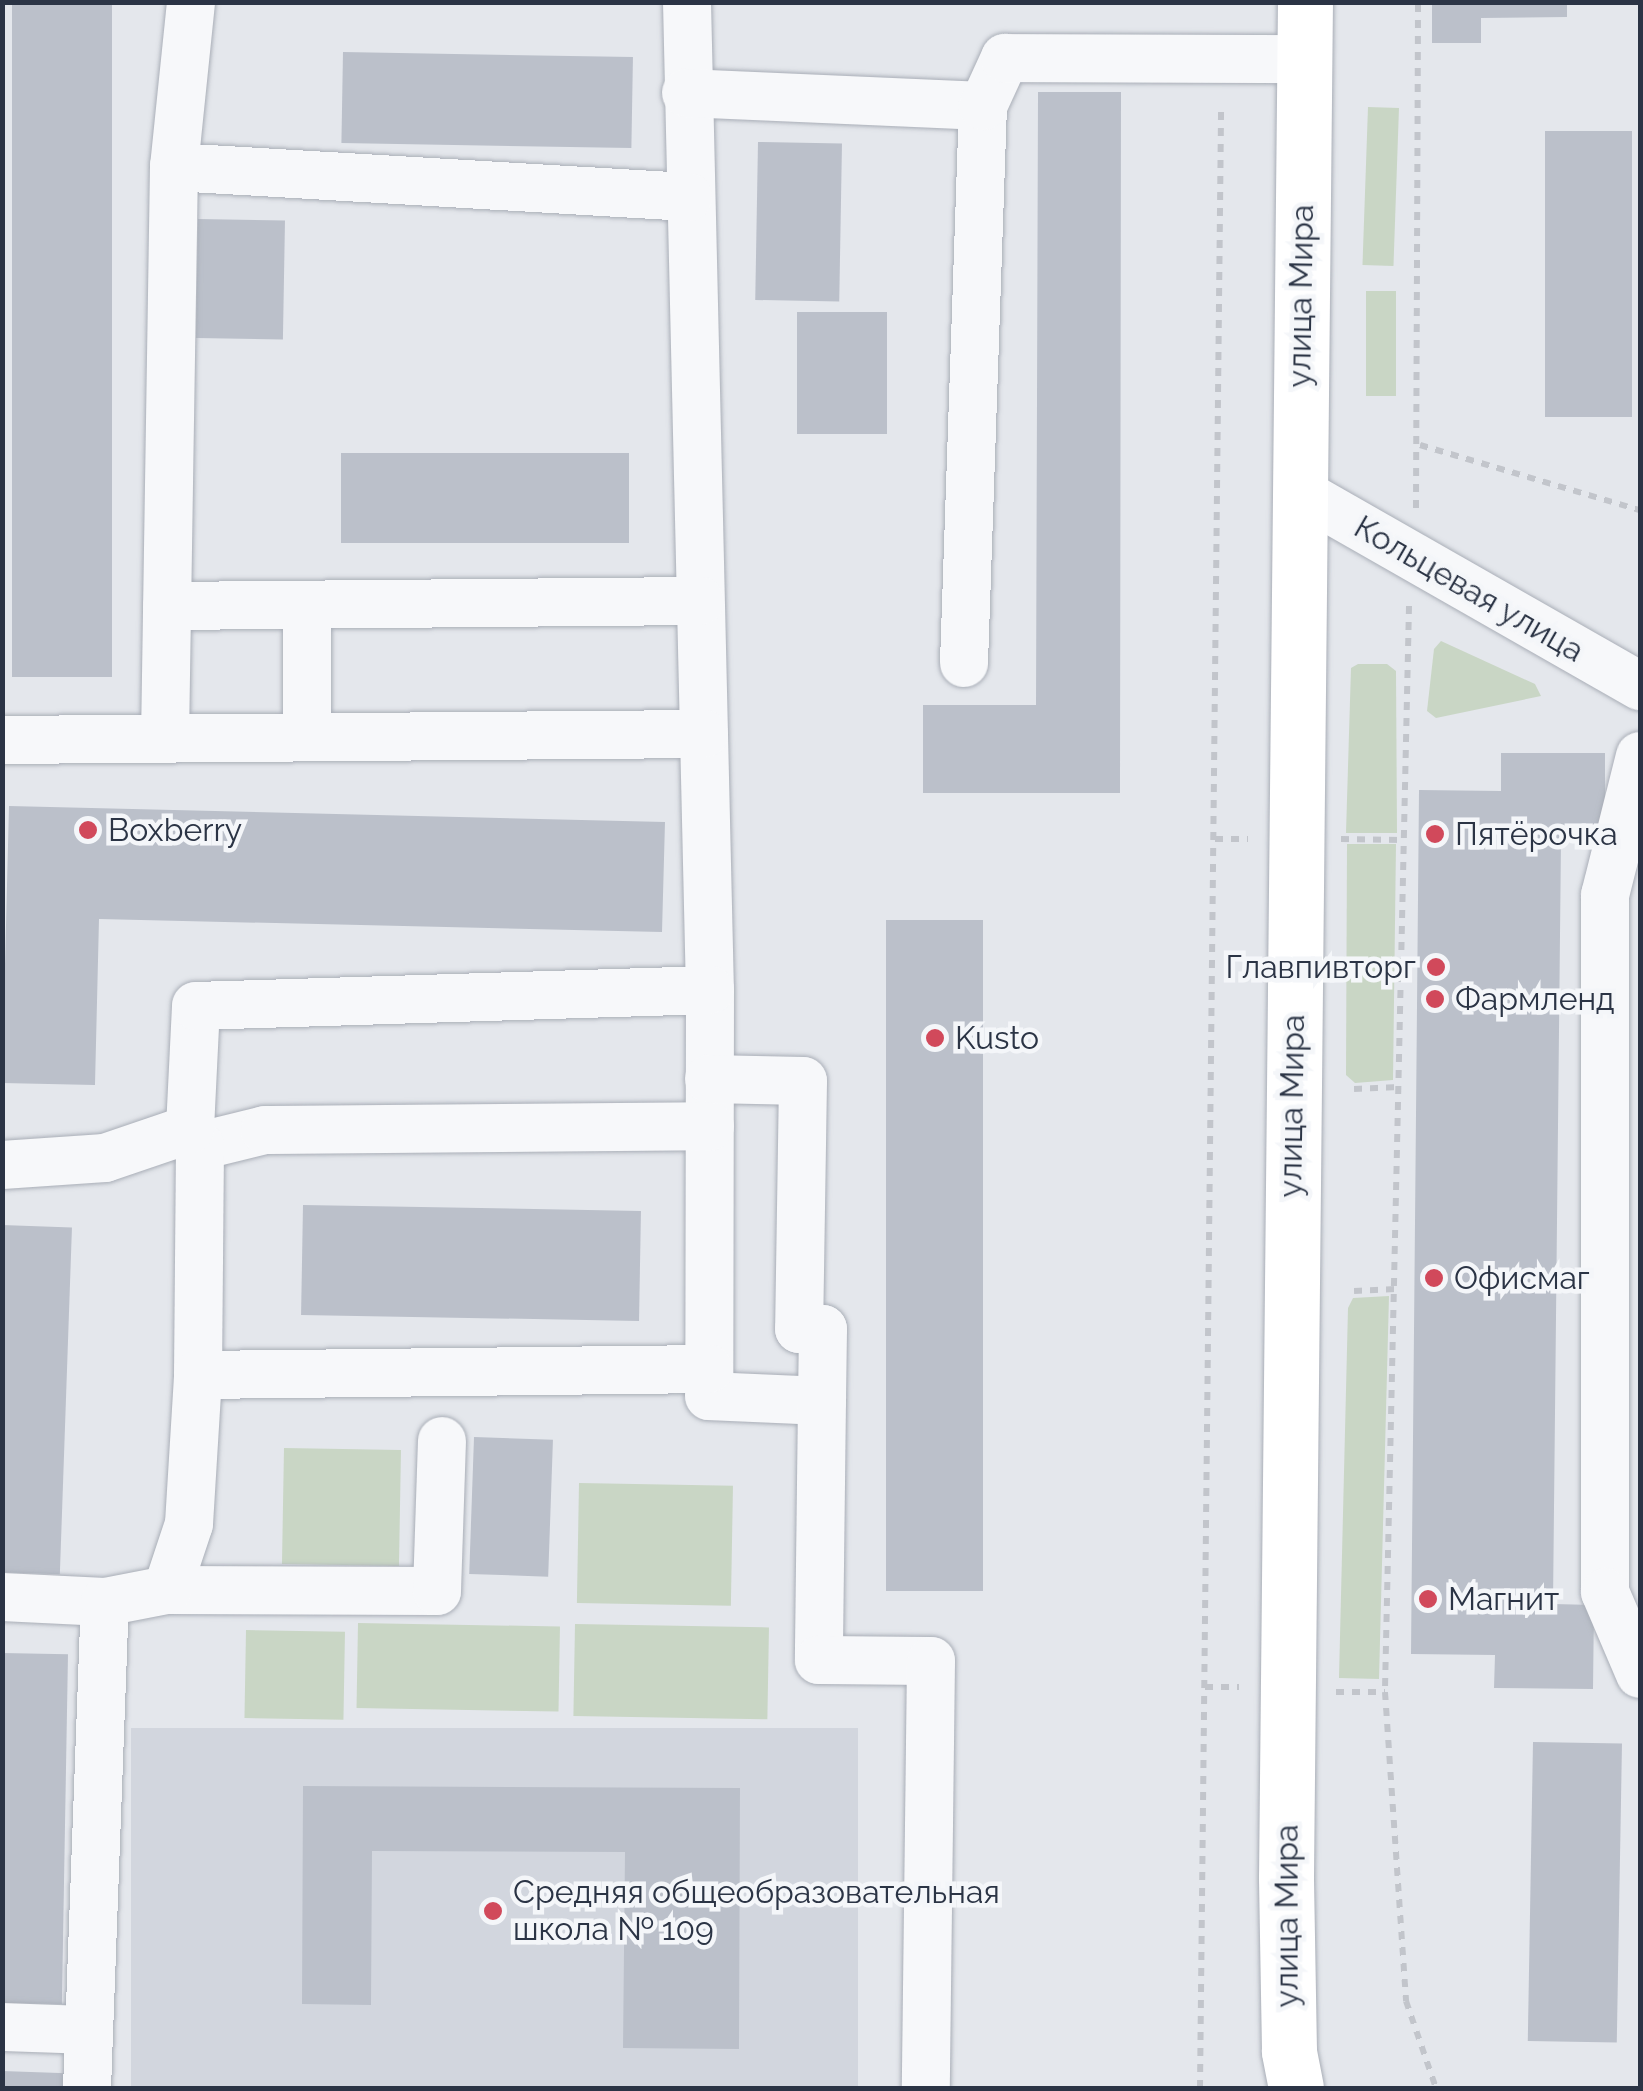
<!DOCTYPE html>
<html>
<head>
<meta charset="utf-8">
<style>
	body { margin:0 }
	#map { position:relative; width:1643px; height:2091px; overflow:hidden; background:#e4e7ec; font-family:Raleway,sans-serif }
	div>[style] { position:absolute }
	.built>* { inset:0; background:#d2d6de; transform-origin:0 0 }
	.green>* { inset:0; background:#c9d6c5; transform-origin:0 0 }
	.building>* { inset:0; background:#bbc0ca; transform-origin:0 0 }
	.path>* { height:6px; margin-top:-3px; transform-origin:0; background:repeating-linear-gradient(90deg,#c2c5cb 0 8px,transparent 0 16px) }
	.roads { filter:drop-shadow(0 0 2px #a9aeb7) drop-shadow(0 0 2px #a9aeb7) }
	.minor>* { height:48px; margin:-24px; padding:0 24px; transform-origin:24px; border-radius:24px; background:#f7f8fa }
	.major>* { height:55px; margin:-27.5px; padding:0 27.5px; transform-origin:27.5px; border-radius:27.5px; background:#fff }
	.dots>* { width:28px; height:28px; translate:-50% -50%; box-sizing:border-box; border:5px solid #f4f6f9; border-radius:50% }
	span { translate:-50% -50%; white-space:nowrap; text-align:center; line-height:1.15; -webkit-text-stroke:9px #f4f6f9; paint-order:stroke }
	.street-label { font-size:32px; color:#2b3445 }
	.poi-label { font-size:32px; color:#2b3445 }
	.left { translate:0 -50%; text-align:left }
	.right { translate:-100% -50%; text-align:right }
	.frame { position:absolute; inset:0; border:5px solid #2b3445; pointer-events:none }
</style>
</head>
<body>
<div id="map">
	<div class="built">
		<i style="left:131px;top:1728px;width:727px;height:360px"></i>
	</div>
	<div class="green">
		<i style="left:1368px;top:107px;width:31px;height:158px;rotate:2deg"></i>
		<i style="left:1366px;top:291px;width:30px;height:105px"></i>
		<i style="clip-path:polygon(1441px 641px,1535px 684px,1541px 696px,1436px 718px,1427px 711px,1434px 649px)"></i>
		<i style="clip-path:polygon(1358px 664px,1387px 664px,1396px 671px,1397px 833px,1346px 833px,1351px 668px)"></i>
		<i style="clip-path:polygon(1347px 844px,1396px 844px,1393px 1080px,1355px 1083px,1346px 1075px)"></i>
		<i style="clip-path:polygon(1389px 1296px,1379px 1679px,1339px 1678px,1348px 1308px,1353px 1298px)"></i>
		<i style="left:284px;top:1448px;width:117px;height:116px;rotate:1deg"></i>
		<i style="left:579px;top:1483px;width:154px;height:120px;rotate:1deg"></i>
		<i style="left:358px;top:1623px;width:202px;height:85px;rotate:1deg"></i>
		<i style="left:575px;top:1624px;width:194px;height:92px;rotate:1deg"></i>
		<i style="left:246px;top:1630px;width:99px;height:88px;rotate:1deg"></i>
	</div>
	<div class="building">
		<i style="left:12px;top:2px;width:100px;height:675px"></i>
		<i style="clip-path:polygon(1432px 2px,1567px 2px,1567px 17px,1481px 18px,1481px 43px,1432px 43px)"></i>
		<i style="left:343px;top:52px;width:290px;height:91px;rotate:1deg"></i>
		<i style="clip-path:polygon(1038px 92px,1121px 92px,1120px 793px,923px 793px,923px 705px,1036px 705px)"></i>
		<i style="left:1545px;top:131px;width:87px;height:286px"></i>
		<i style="left:758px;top:142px;width:84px;height:158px;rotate:1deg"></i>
		<i style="left:198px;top:219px;width:87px;height:119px;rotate:1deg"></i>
		<i style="left:797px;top:312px;width:90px;height:122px"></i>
		<i style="left:341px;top:453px;width:288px;height:90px"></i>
		<i style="clip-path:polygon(1501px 753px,1605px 753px,1605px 840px,1561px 840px,1553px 1604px,1594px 1605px,1593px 1689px,1494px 1688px,1495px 1655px,1411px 1654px,1419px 790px,1501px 791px)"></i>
		<i style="clip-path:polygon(9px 806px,665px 822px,662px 932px,99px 919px,95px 1085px,2px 1083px)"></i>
		<i style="left:886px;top:920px;width:97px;height:671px"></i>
		<i style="left:303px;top:1205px;width:338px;height:110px;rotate:1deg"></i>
		<i style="left:2px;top:1225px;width:70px;height:347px;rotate:2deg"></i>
		<i style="left:474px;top:1437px;width:79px;height:137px;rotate:2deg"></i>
		<i style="left:2px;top:1653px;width:66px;height:350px;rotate:1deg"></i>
		<i style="left:1533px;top:1742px;width:89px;height:299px;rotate:1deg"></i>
		<i style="clip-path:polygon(303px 1786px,740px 1788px,739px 2049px,623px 2048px,625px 1852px,372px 1851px,371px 2005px,302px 2004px)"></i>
		<i style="left:2px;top:2071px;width:65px;height:17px;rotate:2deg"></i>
	</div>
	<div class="path">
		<i style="left:1420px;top:445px;width:229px;rotate:16.5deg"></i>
		<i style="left:1416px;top:508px;width:506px;rotate:-89.77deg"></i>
		<i style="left:1409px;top:606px;width:1086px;rotate:91.27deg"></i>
		<i style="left:1385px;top:1692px;width:310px;rotate:86.1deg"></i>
		<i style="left:1406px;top:2001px;width:92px;rotate:71deg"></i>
		<i style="left:1215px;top:839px;width:33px"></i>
		<i style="left:1341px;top:839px;width:61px;rotate:0.9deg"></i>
		<i style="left:1354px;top:1089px;width:45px;rotate:-2.5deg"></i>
		<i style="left:1354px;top:1291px;width:42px;rotate:-2.7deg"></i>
		<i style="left:1205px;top:1687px;width:34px"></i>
		<i style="left:1336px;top:1692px;width:49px"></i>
		<i style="left:1200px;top:2088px;width:1984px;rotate:-89.39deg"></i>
	</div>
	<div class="roads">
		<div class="minor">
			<i style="left:687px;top:2px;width:988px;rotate:88.67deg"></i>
			<i style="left:710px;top:990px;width:406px;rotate:90.1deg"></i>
			<i style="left:709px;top:1396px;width:113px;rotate:2.5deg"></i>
			<i style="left:822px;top:1401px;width:259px;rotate:90.7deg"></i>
			<i style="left:819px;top:1660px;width:112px;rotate:0.5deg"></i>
			<i style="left:931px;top:1661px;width:427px;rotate:90.7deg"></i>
			<i style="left:686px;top:93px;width:297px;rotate:2.5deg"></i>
			<i style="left:174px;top:167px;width:515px;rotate:3.34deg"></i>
			<i style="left:1298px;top:491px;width:394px;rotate:29.7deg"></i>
			<i style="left:307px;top:605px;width:132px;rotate:90deg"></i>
			<i style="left:167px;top:606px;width:533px;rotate:-0.54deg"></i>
			<i style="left:964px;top:663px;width:557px;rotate:-88.05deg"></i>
			<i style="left:983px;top:106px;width:53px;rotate:-65.4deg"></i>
			<i style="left:1005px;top:58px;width:299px;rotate:0.2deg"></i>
			<i style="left:165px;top:739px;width:572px;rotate:-89.1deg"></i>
			<i style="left:174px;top:167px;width:166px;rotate:-84.1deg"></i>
			<i style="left:2px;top:740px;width:702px;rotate:-0.49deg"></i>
			<i style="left:1640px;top:756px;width:143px;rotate:104.1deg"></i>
			<i style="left:1605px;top:895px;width:697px;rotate:90deg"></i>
			<i style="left:1605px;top:1592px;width:89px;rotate:66.9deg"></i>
			<i style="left:709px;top:1079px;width:94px;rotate:1.2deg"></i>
			<i style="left:803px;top:1081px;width:248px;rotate:90.9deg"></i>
			<i style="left:799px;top:1329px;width:24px"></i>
			<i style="left:823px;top:1329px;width:72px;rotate:90.8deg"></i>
			<i style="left:190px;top:1129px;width:20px;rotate:60deg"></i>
			<i style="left:200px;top:1146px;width:67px;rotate:-13.8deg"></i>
			<i style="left:265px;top:1130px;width:445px;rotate:-0.5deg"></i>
			<i style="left:200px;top:1146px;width:229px;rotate:90.5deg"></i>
			<i style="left:198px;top:1375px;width:511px;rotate:-0.67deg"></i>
			<i style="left:2px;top:1165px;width:103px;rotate:-3.9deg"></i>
			<i style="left:105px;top:1158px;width:90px;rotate:-18.8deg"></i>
			<i style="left:190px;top:1129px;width:123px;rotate:-87.2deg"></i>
			<i style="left:196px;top:1006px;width:514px;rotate:-1.78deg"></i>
			<i style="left:167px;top:1590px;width:270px;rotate:0.2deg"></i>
			<i style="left:437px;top:1591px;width:150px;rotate:-88.1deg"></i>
			<i style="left:2px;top:1597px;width:103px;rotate:2.8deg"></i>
			<i style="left:2px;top:2027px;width:87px;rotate:2deg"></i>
			<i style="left:87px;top:2088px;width:486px;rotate:-87.9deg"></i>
			<i style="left:105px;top:1602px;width:63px;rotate:-11deg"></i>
			<i style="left:167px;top:1590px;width:70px;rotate:-71.6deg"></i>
			<i style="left:189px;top:1524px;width:149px;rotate:-86.5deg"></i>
		</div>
		<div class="major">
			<i style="left:1296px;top:2088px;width:38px;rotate:-101deg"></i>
			<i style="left:1289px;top:2051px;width:174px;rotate:-91deg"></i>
			<i style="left:1286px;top:1877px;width:1875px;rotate:-89.42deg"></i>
		</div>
	</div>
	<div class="dots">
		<i style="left:88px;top:830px;background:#d1495b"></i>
		<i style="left:1435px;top:834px;background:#d1495b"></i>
		<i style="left:1436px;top:967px;background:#d1495b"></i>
		<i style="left:1435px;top:999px;background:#d1495b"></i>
		<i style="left:935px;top:1038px;background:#d1495b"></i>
		<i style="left:1434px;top:1278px;background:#d1495b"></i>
		<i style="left:1428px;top:1599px;background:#d1495b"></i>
		<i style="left:493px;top:1911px;background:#d1495b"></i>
	</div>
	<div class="street-label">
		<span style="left:1301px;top:296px;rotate:-89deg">улица Мира</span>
		<span style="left:1469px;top:589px;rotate:30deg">Кольцевая улица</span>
		<span style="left:1292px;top:1106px;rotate:-89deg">улица Мира</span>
		<span style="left:1287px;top:1916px;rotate:-90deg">улица Мира</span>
	</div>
	<div class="poi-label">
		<span class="left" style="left:108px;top:830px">Boxberry</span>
		<span class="left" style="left:1455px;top:834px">Пятёрочка</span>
		<span class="right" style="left:1416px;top:967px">Главпивторг</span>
		<span class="left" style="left:1455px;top:999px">Фармленд</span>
		<span class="left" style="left:955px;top:1038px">Kusto</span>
		<span class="left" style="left:1454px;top:1278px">Офисмаг</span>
		<span class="left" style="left:1448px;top:1599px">Магнит</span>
		<span class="left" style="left:513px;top:1911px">Средняя общеобразовательная<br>школа № 109</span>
	</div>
	<div class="frame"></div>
</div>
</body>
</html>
